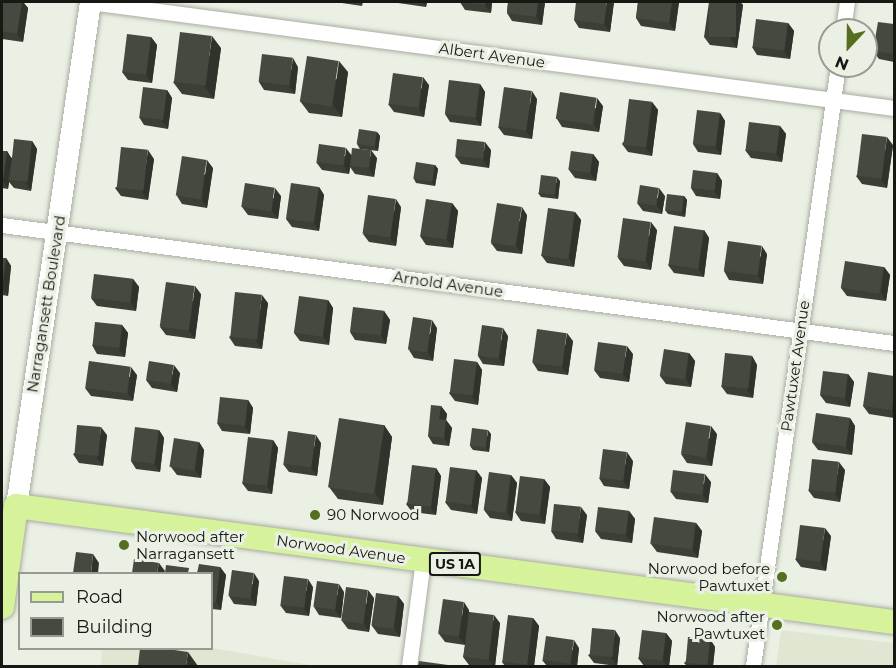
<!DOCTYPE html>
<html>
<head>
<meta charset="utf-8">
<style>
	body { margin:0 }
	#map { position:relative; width:896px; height:668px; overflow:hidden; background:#ebf0e4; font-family:Montserrat,sans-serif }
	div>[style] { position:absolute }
	.built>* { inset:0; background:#dfe7d3 }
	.roads { filter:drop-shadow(0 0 2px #a8aca1) drop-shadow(0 0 2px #a8aca1) }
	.street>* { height:15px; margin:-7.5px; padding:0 7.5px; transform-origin:7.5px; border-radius:7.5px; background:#fff }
	.secondary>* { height:21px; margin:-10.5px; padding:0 10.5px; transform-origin:10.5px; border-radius:10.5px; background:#fff }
	.primary>* { height:24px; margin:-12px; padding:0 12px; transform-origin:12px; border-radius:12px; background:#d6f29b }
	.wall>* { inset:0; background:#3b3f36 }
	.shaded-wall>* { inset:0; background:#30332c }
	.building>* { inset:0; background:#45493f; transform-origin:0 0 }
	.dots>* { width:16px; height:16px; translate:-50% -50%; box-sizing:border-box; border:3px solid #ebf0e4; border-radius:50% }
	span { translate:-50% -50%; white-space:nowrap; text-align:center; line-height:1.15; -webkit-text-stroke:6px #ebf0e4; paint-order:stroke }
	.shield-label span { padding:2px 4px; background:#ebf0e4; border:2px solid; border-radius:4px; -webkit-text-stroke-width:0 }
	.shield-label { font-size:14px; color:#161814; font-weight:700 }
	.street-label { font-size:15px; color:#161814 }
	.poi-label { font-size:15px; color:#161814 }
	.left { translate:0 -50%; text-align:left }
	.right { translate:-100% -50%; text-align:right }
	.frame { position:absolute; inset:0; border:3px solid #161814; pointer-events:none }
	.legend { position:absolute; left:18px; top:572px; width:195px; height:78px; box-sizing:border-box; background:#ebf0e4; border:2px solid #969a91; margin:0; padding:8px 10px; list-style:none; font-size:18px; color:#161814 }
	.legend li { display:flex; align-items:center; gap:12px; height:30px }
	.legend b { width:30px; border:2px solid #969a91 }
	.north { position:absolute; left:818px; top:18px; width:60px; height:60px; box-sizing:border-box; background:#ebf0e4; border:2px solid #969a91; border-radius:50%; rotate:202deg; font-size:16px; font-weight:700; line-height:24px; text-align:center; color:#161814 }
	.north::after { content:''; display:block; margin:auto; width:21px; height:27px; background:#556e1f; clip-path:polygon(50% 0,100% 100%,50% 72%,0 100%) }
</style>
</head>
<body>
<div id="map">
	<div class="built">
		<i style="clip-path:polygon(781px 630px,894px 643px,894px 666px,776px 666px)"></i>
		<i style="clip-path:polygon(212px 648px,316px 666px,101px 666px,102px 649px)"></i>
	</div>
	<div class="roads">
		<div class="street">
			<i style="left:90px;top:2px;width:811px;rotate:7.51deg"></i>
			<i style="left:843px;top:30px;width:28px;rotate:-82deg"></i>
			<i style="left:2px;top:225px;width:900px;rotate:7.54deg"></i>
			<i style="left:409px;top:666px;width:107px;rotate:-82.5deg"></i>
			<i style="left:753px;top:666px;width:606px;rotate:-81.94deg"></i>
		</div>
		<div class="secondary">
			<i style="left:16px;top:506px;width:509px;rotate:-81.65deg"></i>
		</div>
		<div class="primary">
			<i style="left:2px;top:607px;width:102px;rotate:-82.1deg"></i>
			<i style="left:16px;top:506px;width:886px;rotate:7.53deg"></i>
		</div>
	</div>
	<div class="wall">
		<i style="clip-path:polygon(2px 2px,23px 2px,28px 8px,23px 42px,2px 39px)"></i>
		<i style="clip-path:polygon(335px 2px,363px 2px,362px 6px)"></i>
		<i style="clip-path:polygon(391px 2px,427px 2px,426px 7px)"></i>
		<i style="clip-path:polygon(460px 2px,492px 2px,491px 13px,465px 10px)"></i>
		<i style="clip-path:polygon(508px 2px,545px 2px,542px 25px,512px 21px,507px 13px)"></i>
		<i style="clip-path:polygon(614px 2px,610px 32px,579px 28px,574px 20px)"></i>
		<i style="clip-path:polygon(638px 2px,679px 2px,675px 31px,641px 26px,636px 18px)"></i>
		<i style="clip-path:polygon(709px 2px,740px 2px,743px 5px,737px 48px,710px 45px,704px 37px)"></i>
		<i style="clip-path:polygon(788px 23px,794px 31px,790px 59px,757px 55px,752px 47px)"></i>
		<i style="clip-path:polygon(894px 24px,894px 62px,879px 59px,873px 51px)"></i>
		<i style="clip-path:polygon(151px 37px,157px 45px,152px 83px,128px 80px,122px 72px)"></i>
		<i style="clip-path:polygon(221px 48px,214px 99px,182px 94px,173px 82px)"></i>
		<i style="clip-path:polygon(298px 67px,295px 94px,264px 90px,259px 82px)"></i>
		<i style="clip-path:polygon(348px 72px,342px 117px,309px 113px,300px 101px)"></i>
		<i style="clip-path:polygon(480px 84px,485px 92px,481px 126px,450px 122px,445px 114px)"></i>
		<i style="clip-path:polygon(429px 85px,424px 117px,394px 112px,388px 104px)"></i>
		<i style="clip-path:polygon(167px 90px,172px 98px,168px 129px,144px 125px,139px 117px)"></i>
		<i style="clip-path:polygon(537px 99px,532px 139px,504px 135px,498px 127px)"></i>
		<i style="clip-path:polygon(652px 102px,658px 110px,652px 156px,628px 152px,622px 144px)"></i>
		<i style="clip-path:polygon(603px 106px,599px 132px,562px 127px,557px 119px)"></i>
		<i style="clip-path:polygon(720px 113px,725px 121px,721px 155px,698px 152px,693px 144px)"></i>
		<i style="clip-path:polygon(780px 126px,786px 134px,782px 162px,751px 158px,745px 150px)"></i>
		<i style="clip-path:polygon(377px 132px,380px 136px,378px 151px,360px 149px,357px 144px)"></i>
		<i style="clip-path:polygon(32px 141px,37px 149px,31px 191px,14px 188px,9px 182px,8px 189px,2px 188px,2px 151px,7px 151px,11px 158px)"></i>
		<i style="clip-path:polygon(893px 145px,887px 188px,862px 184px,856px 176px)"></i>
		<i style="clip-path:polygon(491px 150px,489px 168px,461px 164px,455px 156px)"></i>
		<i style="clip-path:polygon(593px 154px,599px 162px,596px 181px,575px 178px,569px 170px)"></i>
		<i style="clip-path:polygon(351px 155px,377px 158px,374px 177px,355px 174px,350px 167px,349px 174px,322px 170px,316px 162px)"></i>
		<i style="clip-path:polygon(154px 159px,148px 200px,121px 196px,115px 188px)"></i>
		<i style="clip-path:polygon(435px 165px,438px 169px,435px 186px,416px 183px,414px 179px)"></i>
		<i style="clip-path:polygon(213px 168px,207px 208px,182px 204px,177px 196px)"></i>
		<i style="clip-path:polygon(717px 173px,722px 181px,720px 199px,696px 196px,691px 188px)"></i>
		<i style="clip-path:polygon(560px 181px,558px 199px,541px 197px,538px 193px)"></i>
		<i style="clip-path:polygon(319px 187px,324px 195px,319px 231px,292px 227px,286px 219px)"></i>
		<i style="clip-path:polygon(281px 196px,278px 219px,248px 215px,242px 207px)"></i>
		<i style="clip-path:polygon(665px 196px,662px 214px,643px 211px,637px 203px)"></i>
		<i style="clip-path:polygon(684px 196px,687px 200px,685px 217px,668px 214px,665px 210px)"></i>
		<i style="clip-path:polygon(452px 203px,458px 211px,453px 248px,426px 245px,420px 236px)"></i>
		<i style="clip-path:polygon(401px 207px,396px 246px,369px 242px,363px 234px)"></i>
		<i style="clip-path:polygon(575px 212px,581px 220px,574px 267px,547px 263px,541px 255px)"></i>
		<i style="clip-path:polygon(527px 215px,522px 254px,497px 251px,491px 243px)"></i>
		<i style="clip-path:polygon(657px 230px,651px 270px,624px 266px,618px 258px)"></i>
		<i style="clip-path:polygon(704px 230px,709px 238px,704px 277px,674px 273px,668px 265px)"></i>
		<i style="clip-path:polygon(767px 254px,763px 284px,729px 280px,724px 271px)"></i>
		<i style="clip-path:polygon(2px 258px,6px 258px,11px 266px,8px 296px,2px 295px)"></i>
		<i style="clip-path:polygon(884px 267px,890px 275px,886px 301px,847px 296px,841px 288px)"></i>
		<i style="clip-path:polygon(133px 279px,139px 287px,136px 311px,97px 306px,91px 298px)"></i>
		<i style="clip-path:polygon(201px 294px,195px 339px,166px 335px,160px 327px)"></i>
		<i style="clip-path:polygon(328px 300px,333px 308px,329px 345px,300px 341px,294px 333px)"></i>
		<i style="clip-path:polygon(268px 303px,262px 349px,235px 346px,229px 337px)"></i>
		<i style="clip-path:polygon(384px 311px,390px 320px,386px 344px,355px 340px,350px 332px)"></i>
		<i style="clip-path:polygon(122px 325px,128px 333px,125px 357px,97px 354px,92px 345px)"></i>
		<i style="clip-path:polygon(437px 328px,433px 361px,414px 358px,409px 350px)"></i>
		<i style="clip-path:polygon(508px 336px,504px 366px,483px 364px,478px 356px)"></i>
		<i style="clip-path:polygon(573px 341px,568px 375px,538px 371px,533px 363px)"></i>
		<i style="clip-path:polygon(689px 353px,695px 361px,691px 387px,666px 384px,660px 376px)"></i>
		<i style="clip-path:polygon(633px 354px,629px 382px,600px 378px,594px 370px)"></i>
		<i style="clip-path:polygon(752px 356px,757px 365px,753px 398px,727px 394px,721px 386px)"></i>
		<i style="clip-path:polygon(477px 362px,482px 370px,478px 405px,455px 401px,449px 393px)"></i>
		<i style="clip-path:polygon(180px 373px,177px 392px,152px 388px,146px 380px)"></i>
		<i style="clip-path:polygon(848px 374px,854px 382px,850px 407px,826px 403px,820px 395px)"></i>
		<i style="clip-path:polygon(137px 375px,133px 401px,91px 396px,85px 388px)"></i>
		<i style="clip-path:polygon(894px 376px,894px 418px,869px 414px,863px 406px)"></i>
		<i style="clip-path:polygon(248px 400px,253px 408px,250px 434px,222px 431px,217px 423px)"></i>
		<i style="clip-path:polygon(441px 406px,447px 414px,446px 420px,452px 428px,449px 446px,433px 444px,428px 436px)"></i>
		<i style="clip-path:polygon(850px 418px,855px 426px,852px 455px,818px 450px,812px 442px)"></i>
		<i style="clip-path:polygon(384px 425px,392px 437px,383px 505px,338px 499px,329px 487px)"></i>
		<i style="clip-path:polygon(159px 430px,164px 438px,160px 472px,136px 469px,131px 461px)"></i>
		<i style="clip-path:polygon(491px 434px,489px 452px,473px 450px,470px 446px)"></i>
		<i style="clip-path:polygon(717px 434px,712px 466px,687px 463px,681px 454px)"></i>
		<i style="clip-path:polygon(107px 435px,103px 466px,79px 463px,73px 454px)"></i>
		<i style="clip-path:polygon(273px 440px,278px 448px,272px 494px,248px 491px,242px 483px)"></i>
		<i style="clip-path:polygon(199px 442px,204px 450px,201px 478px,177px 475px,171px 467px)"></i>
		<i style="clip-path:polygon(321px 443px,317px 476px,289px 472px,283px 464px)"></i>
		<i style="clip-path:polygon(633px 461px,629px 489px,604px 486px,599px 478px)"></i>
		<i style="clip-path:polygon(436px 468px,441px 476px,436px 515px,412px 512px,406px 504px)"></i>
		<i style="clip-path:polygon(476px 470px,482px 478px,477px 514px,451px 510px,445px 502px)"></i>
		<i style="clip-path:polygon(845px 470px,840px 502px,814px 498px,808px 490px)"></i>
		<i style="clip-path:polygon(511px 475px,517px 483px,512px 521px,490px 518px,484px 510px)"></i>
		<i style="clip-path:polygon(544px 479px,550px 487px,545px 524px,521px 521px,515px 512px)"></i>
		<i style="clip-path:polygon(711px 482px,708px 503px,676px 499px,670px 491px)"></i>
		<i style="clip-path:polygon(629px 511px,635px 519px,632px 543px,601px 539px,595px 531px)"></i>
		<i style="clip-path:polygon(587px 515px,583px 543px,556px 539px,551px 531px)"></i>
		<i style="clip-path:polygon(696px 523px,702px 531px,698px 558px,657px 552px,651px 544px)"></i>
		<i style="clip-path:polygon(831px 536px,826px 571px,801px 567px,795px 559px)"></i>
		<i style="clip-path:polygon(220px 567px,226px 575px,221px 610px,212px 609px,212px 573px)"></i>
		<i style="clip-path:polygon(259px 581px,256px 606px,234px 604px,229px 596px)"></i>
		<i style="clip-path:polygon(313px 587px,309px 616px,286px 613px,280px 605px)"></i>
		<i style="clip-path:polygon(344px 592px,341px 618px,319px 615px,314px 607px)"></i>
		<i style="clip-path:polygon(398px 596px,404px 604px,400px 637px,378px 634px,372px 626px)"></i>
		<i style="clip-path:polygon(374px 598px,369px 632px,348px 629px,342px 621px)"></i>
		<i style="clip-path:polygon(469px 610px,469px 612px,500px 623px,495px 666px,478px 666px,469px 665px,463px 657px,465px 645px,445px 642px,439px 634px)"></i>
		<i style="clip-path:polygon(533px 618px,539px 626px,534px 666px,505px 666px,502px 662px)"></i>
		<i style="clip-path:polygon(666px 633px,672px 641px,669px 666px,644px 666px,638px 658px)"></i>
		<i style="clip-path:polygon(620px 638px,617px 666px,594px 663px,588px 655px)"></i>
		<i style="clip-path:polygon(710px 639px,715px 647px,713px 666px,687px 666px,684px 663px)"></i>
		<i style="clip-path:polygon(579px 648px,577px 666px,547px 666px,542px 660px)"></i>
	</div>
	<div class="shaded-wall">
		<i style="clip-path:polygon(22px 2px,23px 2px,28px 8px,23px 42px,17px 34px)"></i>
		<i style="clip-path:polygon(422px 2px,427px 2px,426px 7px)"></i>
		<i style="clip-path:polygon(486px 2px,492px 2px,491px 13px,485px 5px)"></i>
		<i style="clip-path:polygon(538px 2px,545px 2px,542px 25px,536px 17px)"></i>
		<i style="clip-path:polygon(607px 2px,614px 2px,610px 32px,604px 24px)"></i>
		<i style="clip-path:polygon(672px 2px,679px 2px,675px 31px,669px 23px)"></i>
		<i style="clip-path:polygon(736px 2px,740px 2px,743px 5px,737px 48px,731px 40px)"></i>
		<i style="clip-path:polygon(788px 23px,794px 31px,790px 59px,784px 51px)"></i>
		<i style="clip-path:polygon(212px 36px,221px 48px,214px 99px,205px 87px)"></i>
		<i style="clip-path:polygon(151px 37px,157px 45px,152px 83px,146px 75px)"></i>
		<i style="clip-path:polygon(293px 58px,298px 67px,295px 94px,289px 86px)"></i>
		<i style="clip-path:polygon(339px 61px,348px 72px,342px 117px,333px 105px)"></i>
		<i style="clip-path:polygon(423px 77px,429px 85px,424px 117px,419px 109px)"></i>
		<i style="clip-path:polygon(480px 84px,485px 92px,481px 126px,475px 118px)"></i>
		<i style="clip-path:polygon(167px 90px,172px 98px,168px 129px,162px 121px)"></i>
		<i style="clip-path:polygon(532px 91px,537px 99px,532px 139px,526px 131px)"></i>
		<i style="clip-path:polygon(597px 98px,603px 106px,599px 132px,594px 124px)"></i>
		<i style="clip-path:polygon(652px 102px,658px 110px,652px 156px,646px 148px)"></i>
		<i style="clip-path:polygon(720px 113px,725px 121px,721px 155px,715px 147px)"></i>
		<i style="clip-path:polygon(780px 126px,786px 134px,782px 162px,776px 154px)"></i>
		<i style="clip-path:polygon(377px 132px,380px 136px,378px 151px,375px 147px)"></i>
		<i style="clip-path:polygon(887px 137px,893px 145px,887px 188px,881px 180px)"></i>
		<i style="clip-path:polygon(32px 141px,37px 149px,31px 191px,26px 183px)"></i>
		<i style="clip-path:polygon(485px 142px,491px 150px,489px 168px,483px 160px)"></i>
		<i style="clip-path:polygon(346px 148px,352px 156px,349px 174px,344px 166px)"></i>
		<i style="clip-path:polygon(148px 150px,154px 159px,148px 200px,142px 192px)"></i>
		<i style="clip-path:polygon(371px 150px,377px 158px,374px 177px,369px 169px)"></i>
		<i style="clip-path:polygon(7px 151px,12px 159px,8px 180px,9px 182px,8px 189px,3px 181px)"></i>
		<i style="clip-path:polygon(593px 154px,599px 162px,596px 181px,590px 173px)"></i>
		<i style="clip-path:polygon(207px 160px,213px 168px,207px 208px,202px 200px)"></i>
		<i style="clip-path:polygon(435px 165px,438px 169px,435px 186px,432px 182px)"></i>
		<i style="clip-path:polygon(717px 173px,722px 181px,720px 199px,714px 191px)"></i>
		<i style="clip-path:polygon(557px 177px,560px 181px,558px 199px,555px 195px)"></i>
		<i style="clip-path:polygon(319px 187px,324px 195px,319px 231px,314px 223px)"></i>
		<i style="clip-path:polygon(275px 188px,281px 196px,278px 219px,272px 211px)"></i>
		<i style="clip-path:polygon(659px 188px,665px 196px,662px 214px,657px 205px)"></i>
		<i style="clip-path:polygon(684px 196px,687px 200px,685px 217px,682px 213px)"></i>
		<i style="clip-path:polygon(396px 199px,401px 207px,396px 246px,390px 238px)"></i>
		<i style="clip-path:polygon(452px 203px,458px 211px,453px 248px,447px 240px)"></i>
		<i style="clip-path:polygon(522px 207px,527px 215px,522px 254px,516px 246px)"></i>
		<i style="clip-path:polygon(575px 212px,581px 220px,574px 267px,569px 258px)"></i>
		<i style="clip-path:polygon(651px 222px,657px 230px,651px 270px,646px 261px)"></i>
		<i style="clip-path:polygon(704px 230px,709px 238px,704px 277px,698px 269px)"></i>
		<i style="clip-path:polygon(762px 246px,767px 254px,763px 284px,758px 276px)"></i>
		<i style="clip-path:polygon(6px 258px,11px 266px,8px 296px,2px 288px)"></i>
		<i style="clip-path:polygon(884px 267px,890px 275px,886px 301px,881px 293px)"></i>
		<i style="clip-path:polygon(133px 279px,139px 287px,136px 311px,131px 303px)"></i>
		<i style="clip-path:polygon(195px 286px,201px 294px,195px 339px,189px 331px)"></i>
		<i style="clip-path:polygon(262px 295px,268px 303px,262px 349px,256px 341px)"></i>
		<i style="clip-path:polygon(328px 300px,333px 308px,329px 345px,323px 337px)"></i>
		<i style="clip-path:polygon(384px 311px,390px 320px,386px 344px,381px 336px)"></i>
		<i style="clip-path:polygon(432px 320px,437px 328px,433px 361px,428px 353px)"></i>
		<i style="clip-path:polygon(122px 325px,128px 333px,125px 357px,119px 349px)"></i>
		<i style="clip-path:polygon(503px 328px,508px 336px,504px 366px,499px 358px)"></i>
		<i style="clip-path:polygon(567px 333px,573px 341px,568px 375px,562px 367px)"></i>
		<i style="clip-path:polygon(627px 346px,633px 354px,629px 382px,623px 374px)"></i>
		<i style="clip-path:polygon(689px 353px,695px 361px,691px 387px,686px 379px)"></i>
		<i style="clip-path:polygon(752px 356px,757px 365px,753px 398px,747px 390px)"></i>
		<i style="clip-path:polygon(477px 362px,482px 370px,478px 405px,472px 396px)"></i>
		<i style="clip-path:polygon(174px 365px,180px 373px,177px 392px,171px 384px)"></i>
		<i style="clip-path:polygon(131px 367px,137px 375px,133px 401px,128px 393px)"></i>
		<i style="clip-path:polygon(848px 374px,854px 382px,850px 407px,845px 399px)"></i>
		<i style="clip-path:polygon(894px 389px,894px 414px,892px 410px)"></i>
		<i style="clip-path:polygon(248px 400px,253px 408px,250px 434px,244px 426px)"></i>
		<i style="clip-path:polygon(441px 406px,447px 414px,445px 427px,439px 419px)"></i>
		<i style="clip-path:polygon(850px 418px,855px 426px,852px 455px,846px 447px)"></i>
		<i style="clip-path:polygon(446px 420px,452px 428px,449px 446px,444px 438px)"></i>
		<i style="clip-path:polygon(384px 425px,392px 437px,383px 505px,375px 493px)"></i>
		<i style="clip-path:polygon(711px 426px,717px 434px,712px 466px,707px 458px)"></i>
		<i style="clip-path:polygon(101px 427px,107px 435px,103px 466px,97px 458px)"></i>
		<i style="clip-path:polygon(159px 430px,164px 438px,160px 472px,154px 464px)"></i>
		<i style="clip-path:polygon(488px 430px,491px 434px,489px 452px,486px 448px)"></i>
		<i style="clip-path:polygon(316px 435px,321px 443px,317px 476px,311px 468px)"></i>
		<i style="clip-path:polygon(273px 440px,278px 448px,272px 494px,267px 486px)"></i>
		<i style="clip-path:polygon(199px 442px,204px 450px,201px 478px,195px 470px)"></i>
		<i style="clip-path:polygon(627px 452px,633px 461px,629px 489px,623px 481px)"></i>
		<i style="clip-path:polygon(839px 462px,845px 470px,840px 502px,835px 494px)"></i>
		<i style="clip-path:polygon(436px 468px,441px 476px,436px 515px,430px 507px)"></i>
		<i style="clip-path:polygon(476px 470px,482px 478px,477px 514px,471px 506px)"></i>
		<i style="clip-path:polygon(705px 474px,711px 482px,708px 503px,703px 495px)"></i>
		<i style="clip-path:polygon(511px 475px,517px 483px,512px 521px,507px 513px)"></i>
		<i style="clip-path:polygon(544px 479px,550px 487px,545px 524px,540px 516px)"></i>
		<i style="clip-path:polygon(581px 507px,587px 515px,583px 543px,577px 535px)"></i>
		<i style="clip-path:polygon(629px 511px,635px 519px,632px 543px,626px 535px)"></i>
		<i style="clip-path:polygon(696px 523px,702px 531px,698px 558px,693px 550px)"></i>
		<i style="clip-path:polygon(825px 528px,831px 536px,826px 571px,820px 562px)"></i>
		<i style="clip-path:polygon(93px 554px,99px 563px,98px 573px,91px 573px)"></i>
		<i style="clip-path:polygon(159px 563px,165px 571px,164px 573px,157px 573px)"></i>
		<i style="clip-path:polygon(220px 567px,226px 575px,221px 610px,216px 602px)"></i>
		<i style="clip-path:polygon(254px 573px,259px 581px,256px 606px,251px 598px)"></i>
		<i style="clip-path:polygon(308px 579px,313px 587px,309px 616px,304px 608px)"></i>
		<i style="clip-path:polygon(339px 584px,344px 592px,341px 618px,335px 610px)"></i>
		<i style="clip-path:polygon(368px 590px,374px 598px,369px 632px,364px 624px)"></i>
		<i style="clip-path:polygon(398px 596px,404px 604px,400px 637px,394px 629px)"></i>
		<i style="clip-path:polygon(464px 602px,469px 610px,465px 645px,459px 637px)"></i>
		<i style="clip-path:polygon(494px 615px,500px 623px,495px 666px,493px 666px,489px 660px)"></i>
		<i style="clip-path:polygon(533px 618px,539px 626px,534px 666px,528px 666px,527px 665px)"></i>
		<i style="clip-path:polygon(615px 630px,620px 638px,617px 666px,611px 658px)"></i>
		<i style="clip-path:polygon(666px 633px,672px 641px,669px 666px,667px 666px,663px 661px)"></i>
		<i style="clip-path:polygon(710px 639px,715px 647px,713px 666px,706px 666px)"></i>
		<i style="clip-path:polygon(574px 640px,579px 648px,577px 666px,573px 666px,571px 663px)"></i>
		<i style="clip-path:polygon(188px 652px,198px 666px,186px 666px)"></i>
	</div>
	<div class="building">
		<i style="clip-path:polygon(2px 2px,22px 2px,17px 34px,2px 31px)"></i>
		<i style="clip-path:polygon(460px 2px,486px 2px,485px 5px)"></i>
		<i style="clip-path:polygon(508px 2px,538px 2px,536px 17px,507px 13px)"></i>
		<i style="clip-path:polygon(576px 2px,607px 2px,604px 24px,574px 20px)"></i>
		<i style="clip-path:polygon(638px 2px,672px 2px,669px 23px,636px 18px)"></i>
		<i style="left:709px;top:2px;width:27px;height:35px"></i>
		<i style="left:756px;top:19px;width:32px;height:28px;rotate:7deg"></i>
		<i style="clip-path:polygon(878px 22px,894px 24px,894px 54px,873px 51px)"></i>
		<i style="left:180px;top:32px;width:32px;height:50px;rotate:7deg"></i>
		<i style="left:127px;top:34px;width:24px;height:38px;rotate:7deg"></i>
		<i style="left:262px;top:54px;width:31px;height:28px;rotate:7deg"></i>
		<i style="left:307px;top:56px;width:32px;height:46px;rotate:9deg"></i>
		<i style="left:393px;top:73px;width:30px;height:31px;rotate:8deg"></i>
		<i style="left:449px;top:80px;width:31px;height:34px;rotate:7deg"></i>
		<i style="left:143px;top:87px;width:24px;height:30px;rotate:7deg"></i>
		<i style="left:504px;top:87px;width:28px;height:40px;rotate:8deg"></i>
		<i style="left:560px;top:92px;width:37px;height:27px;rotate:9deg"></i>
		<i style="left:629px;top:99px;width:23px;height:46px;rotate:7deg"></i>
		<i style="left:697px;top:110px;width:23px;height:34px;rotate:7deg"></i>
		<i style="left:749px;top:122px;width:31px;height:28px;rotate:7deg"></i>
		<i style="left:359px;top:129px;width:18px;height:15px;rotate:9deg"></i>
		<i style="left:862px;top:134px;width:25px;height:42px;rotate:7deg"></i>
		<i style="left:14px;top:139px;width:18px;height:41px;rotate:6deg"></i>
		<i style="left:457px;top:139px;width:28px;height:17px;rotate:6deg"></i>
		<i style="left:319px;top:144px;width:27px;height:18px;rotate:8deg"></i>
		<i style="left:121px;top:147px;width:27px;height:41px;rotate:6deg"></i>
		<i style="left:352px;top:148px;width:19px;height:18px;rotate:6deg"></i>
		<i style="clip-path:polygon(2px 151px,7px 151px,3px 181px,2px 181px)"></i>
		<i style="left:571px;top:151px;width:22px;height:19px;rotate:8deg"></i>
		<i style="left:182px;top:156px;width:25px;height:40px;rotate:9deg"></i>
		<i style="left:416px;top:162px;width:19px;height:17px;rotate:9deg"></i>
		<i style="left:693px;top:170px;width:24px;height:18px;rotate:7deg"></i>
		<i style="left:541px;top:175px;width:16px;height:18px;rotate:7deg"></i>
		<i style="left:245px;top:183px;width:30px;height:24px;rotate:9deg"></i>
		<i style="left:291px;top:183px;width:28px;height:36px;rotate:8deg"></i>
		<i style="left:640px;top:185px;width:19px;height:18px;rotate:9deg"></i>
		<i style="left:667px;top:194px;width:17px;height:16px;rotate:7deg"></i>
		<i style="left:368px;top:195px;width:28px;height:39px;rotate:8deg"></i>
		<i style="left:426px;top:199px;width:26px;height:37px;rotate:9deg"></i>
		<i style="left:497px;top:203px;width:25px;height:40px;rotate:9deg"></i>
		<i style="left:548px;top:208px;width:27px;height:48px;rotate:8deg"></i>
		<i style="left:623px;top:218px;width:28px;height:40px;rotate:8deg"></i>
		<i style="left:674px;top:226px;width:30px;height:39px;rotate:8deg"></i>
		<i style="left:728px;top:241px;width:34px;height:30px;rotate:8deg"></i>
		<i style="clip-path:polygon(2px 258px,6px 258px,2px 288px)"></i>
		<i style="left:845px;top:261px;width:39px;height:27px;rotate:9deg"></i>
		<i style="left:94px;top:274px;width:39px;height:24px;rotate:7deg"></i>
		<i style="left:166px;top:282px;width:29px;height:45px;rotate:8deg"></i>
		<i style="left:235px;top:292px;width:27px;height:45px;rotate:6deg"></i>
		<i style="left:299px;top:296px;width:29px;height:37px;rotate:8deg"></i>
		<i style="left:353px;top:307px;width:31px;height:25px;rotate:7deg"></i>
		<i style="left:413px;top:317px;width:19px;height:33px;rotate:9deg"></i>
		<i style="left:95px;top:322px;width:27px;height:23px;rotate:6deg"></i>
		<i style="left:482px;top:325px;width:21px;height:31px;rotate:8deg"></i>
		<i style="left:537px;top:329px;width:30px;height:34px;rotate:8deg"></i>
		<i style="left:598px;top:342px;width:29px;height:28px;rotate:8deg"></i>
		<i style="left:664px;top:349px;width:25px;height:27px;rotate:9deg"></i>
		<i style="left:725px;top:353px;width:27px;height:33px;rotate:6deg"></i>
		<i style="left:454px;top:359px;width:23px;height:34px;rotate:7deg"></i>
		<i style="left:89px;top:361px;width:42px;height:27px;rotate:8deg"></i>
		<i style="left:149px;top:361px;width:25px;height:19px;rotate:9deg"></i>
		<i style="left:823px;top:371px;width:25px;height:24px;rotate:7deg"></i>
		<i style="clip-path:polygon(868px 372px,894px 376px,894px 389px,892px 410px,863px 406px)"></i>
		<i style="left:220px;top:397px;width:28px;height:26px;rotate:6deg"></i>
		<i style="clip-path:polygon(431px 405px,441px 406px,439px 419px,446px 420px,444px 438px,428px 436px)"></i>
		<i style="left:816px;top:413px;width:34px;height:29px;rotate:8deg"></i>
		<i style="left:339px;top:418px;width:46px;height:70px;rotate:9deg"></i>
		<i style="left:686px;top:422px;width:25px;height:32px;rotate:9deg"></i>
		<i style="left:77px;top:425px;width:24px;height:29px;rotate:5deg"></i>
		<i style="left:135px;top:427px;width:24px;height:34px;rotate:7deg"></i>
		<i style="left:472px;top:428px;width:16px;height:18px;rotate:7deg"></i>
		<i style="left:288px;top:431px;width:28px;height:33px;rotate:8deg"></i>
		<i style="left:248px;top:437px;width:25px;height:46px;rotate:7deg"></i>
		<i style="left:174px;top:438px;width:25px;height:29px;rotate:9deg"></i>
		<i style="left:603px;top:449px;width:24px;height:29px;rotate:7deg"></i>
		<i style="left:812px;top:459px;width:27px;height:31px;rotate:6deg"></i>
		<i style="left:412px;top:465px;width:24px;height:39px;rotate:7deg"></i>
		<i style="left:450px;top:467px;width:26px;height:35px;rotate:7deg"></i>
		<i style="left:673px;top:470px;width:32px;height:21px;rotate:7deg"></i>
		<i style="left:489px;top:472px;width:22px;height:38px;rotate:8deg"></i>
		<i style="left:520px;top:476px;width:24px;height:36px;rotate:7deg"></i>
		<i style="left:554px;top:504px;width:27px;height:27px;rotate:6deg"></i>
		<i style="left:598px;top:507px;width:31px;height:24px;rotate:7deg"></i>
		<i style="left:654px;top:517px;width:42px;height:27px;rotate:8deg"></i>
		<i style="left:800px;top:525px;width:25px;height:34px;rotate:7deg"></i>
		<i style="clip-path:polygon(76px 552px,93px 554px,91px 573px,73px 573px)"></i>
		<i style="clip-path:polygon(134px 559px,159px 563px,157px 573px,132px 573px)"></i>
		<i style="clip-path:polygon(199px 564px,220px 567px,216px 602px,212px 602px,212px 573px,197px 573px)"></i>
		<i style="clip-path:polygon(166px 565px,189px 568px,188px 573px,165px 573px)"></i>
		<i style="left:232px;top:570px;width:22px;height:26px;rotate:8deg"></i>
		<i style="left:284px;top:576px;width:24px;height:29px;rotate:7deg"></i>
		<i style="left:317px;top:581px;width:22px;height:26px;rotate:8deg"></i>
		<i style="left:346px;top:587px;width:22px;height:34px;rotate:8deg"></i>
		<i style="left:376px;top:593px;width:22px;height:33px;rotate:8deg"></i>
		<i style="left:443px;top:599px;width:21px;height:35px;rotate:8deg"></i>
		<i style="left:469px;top:612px;width:25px;height:45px;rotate:7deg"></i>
		<i style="left:508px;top:615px;width:25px;height:47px;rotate:7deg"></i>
		<i style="left:592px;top:628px;width:23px;height:27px;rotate:5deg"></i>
		<i style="left:642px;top:630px;width:24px;height:28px;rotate:7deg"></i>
		<i style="left:546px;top:636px;width:28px;height:24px;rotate:8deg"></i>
		<i style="left:688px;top:637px;width:22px;height:26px;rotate:5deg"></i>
		<i style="clip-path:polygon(140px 648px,161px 648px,188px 652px,186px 666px,138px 666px)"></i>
		<i style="clip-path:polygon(419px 661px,448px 665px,448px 666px,418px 666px)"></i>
	</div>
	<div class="dots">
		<i style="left:315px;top:515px;background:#556e1f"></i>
		<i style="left:124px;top:545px;background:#556e1f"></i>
		<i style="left:782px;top:577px;background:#556e1f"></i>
		<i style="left:777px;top:625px;background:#556e1f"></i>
	</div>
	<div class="shield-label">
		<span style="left:455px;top:564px">US 1A</span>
	</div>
	<div class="street-label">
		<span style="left:492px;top:55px;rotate:8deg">Albert Avenue</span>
		<span style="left:448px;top:284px;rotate:8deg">Arnold Avenue</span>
		<span style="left:46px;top:304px;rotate:-81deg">Narragansett Boulevard</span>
		<span style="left:795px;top:366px;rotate:-82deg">Pawtuxet Avenue</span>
		<span style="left:341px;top:549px;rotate:8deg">Norwood Avenue</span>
	</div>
	<div class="poi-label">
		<span class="left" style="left:327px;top:515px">90 Norwood</span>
		<span class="left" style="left:136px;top:545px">Norwood after<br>Narragansett</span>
		<span class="right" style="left:770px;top:577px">Norwood before<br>Pawtuxet</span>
		<span class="right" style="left:765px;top:625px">Norwood after<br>Pawtuxet</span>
	</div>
	<div class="frame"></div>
	<ul class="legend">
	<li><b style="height:8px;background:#d6f29b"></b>Road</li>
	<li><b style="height:16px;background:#45493f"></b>Building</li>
	</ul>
	<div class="north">N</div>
</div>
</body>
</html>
